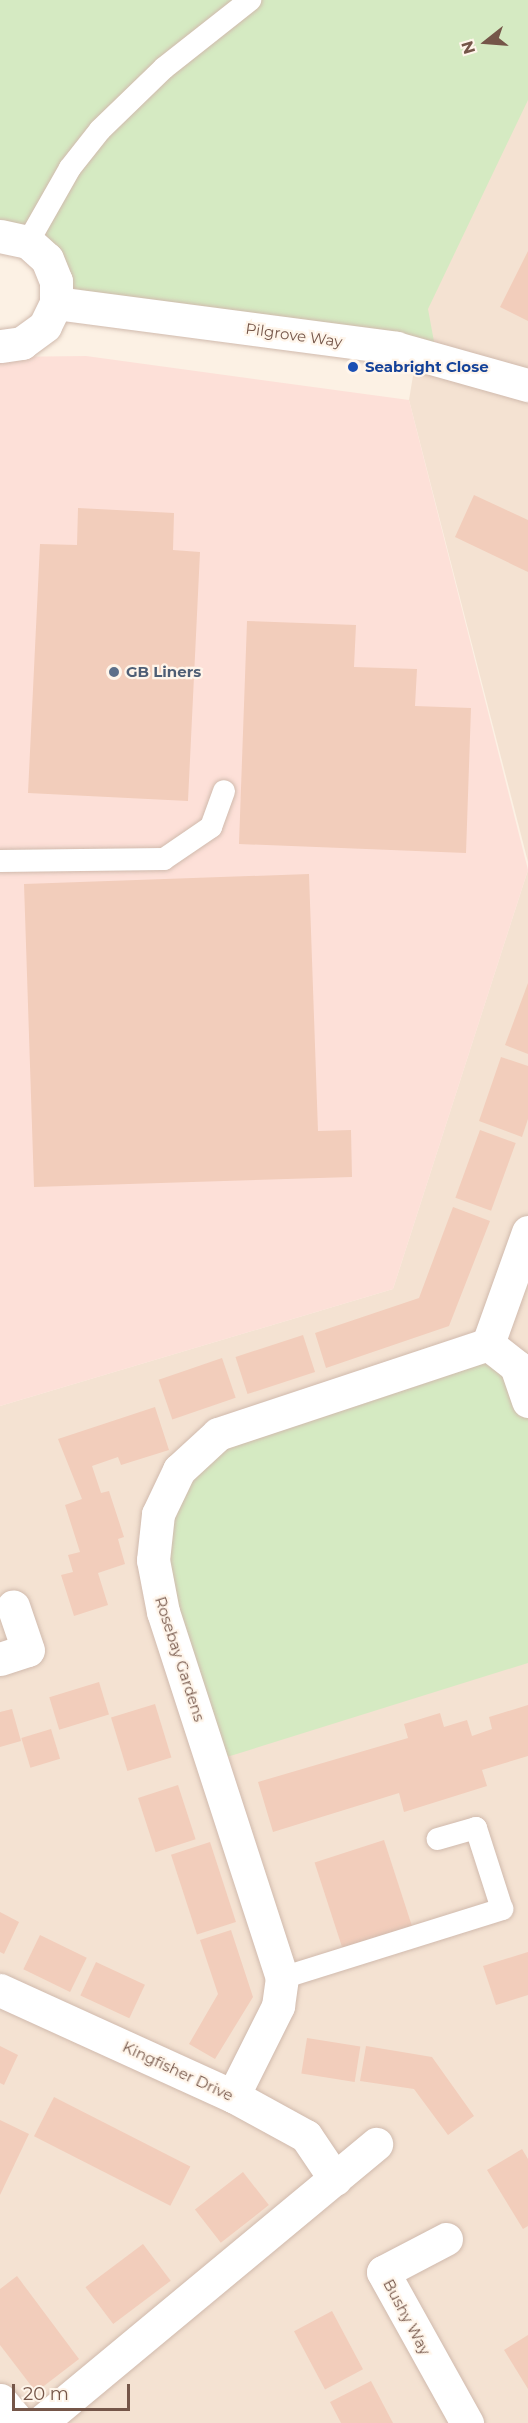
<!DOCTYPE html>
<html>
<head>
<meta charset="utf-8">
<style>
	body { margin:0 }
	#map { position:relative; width:528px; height:2423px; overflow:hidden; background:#fcf1e4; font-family:Montserrat,sans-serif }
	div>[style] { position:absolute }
	.residential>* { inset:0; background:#f4e2d2 }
	.commercial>* { inset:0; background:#fde0d8 }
	.green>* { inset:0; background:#d5eac2 }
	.building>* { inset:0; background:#f2cdbb; transform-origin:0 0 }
	.roads { filter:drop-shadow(0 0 2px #d0baad) drop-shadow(0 0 2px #d0baad) }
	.service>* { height:22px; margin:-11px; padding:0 11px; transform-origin:11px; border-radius:11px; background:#fff }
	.minor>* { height:33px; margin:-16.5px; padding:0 16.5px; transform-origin:16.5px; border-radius:16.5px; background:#fff }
	.tertiary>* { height:33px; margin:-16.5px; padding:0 16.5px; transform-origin:16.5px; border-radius:16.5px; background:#fff }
	.dots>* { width:16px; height:16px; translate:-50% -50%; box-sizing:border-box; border:3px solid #fff5ea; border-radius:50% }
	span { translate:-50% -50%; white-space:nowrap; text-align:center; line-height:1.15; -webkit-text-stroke:4.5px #fff5ea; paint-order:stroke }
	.street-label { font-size:15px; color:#755649 }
	.transit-label { font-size:15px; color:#164399; font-weight:700 }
	.left { translate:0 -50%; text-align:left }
	.service-label { font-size:15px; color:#4e5e75; font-weight:700 }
	.north { position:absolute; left:456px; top:12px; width:60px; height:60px; -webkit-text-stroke:4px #fff5ea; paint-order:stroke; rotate:253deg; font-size:16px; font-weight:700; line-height:24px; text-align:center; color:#755649 }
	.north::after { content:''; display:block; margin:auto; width:21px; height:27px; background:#755649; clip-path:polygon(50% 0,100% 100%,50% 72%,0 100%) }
	.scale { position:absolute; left:12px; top:2384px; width:118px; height:27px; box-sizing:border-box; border:3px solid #755649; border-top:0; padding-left:8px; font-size:18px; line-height:21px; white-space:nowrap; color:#755649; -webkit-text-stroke:4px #fff5ea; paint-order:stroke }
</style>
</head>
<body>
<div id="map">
	<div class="residential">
		<i style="clip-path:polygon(528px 28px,528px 862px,409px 400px,444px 189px)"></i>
		<i style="clip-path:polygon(528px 870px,528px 2423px,0 2423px,0 1406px,393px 1289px)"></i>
	</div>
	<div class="commercial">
		<i style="clip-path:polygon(86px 356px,409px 400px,528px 870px,393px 1289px,0 1406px,0 357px)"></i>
	</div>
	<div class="green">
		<i style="clip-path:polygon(0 0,528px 0,528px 100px,428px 309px,437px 358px,56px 303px,56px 281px,0 236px)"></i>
		<i style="clip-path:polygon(488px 1344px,528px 1401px,528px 1663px,214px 1761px,153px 1560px,197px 1450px)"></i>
	</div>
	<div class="building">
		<i style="clip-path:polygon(528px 251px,528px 321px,500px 307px)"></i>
		<i style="clip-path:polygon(474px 495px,528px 520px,528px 572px,455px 537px)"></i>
		<i style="clip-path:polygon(78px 508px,174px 513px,173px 550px,200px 552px,188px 801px,28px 793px,40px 544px,77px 545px)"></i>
		<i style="clip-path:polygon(247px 621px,356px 625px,354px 667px,417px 669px,415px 706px,471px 708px,466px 853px,239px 844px)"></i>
		<i style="clip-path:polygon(309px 874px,318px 1131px,351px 1130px,352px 1177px,34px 1187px,24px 884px)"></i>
		<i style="clip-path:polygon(528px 983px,528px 1054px,505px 1045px)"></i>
		<i style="clip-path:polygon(501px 1057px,528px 1066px,528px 1119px,522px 1137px,479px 1121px)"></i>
		<i style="left:480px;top:1130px;width:38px;height:72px;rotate:20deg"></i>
		<i style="clip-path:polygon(453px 1207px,490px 1221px,449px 1326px,326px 1368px,315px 1333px,419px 1298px)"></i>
		<i style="left:303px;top:1335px;width:39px;height:71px;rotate:72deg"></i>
		<i style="left:222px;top:1358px;width:42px;height:67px;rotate:71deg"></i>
		<i style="clip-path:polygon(155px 1407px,169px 1450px,121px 1465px,118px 1457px,92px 1466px,101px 1493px,109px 1491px,124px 1537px,118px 1539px,125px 1564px,98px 1573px,108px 1605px,74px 1616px,61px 1575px,73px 1572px,68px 1555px,80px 1552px,65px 1505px,82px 1499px,58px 1439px)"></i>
		<i style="left:99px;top:1682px;width:34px;height:52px;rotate:73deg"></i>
		<i style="left:155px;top:1704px;width:56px;height:46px;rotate:73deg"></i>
		<i style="clip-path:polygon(528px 1705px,528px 1756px,482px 1770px,487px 1786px,404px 1812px,399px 1793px,273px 1832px,258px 1782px,408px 1738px,404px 1724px,440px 1713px,444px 1727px,467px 1720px,472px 1736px,492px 1729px,489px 1717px)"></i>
		<i style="clip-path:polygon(12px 1709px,21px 1741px,0 1747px,0 1712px)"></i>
		<i style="left:51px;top:1729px;width:31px;height:31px;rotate:73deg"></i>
		<i style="left:178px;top:1785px;width:57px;height:42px;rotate:72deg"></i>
		<i style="left:384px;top:1840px;width:98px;height:73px;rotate:72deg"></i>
		<i style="left:210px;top:1842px;width:84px;height:41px;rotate:72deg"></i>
		<i style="clip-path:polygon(0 1912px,19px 1922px,4px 1954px,0 1952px)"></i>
		<i style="clip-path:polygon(231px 1930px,253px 1997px,215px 2059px,189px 2044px,218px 1994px,200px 1940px)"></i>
		<i style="left:40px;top:1935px;width:52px;height:38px;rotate:26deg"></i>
		<i style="clip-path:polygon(528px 1952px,528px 1995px,496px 2005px,483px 1966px)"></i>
		<i style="left:96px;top:1962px;width:54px;height:37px;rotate:25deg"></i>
		<i style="left:307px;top:2038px;width:54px;height:36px;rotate:9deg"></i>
		<i style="clip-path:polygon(0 2046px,18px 2055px,4px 2085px,0 2083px)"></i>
		<i style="clip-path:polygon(366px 2046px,432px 2057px,474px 2116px,448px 2135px,414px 2089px,360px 2081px)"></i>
		<i style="left:54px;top:2097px;width:153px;height:44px;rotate:27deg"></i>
		<i style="clip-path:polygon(0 2120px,29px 2134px,0 2195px)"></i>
		<i style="clip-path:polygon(522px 2149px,528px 2159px,528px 2226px,523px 2229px,487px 2170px)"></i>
		<i style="left:243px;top:2172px;width:42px;height:61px;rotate:52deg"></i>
		<i style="left:143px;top:2244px;width:46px;height:72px;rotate:53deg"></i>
		<i style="clip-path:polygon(17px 2276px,79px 2359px,36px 2392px,0 2345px,0 2289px)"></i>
		<i style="left:332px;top:2311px;width:66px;height:43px;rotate:62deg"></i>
		<i style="clip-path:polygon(528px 2335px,528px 2389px,504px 2350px)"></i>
		<i style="clip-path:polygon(371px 2381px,393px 2423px,341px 2423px,330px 2402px)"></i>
	</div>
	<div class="roads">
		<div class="service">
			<i style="left:28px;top:242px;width:85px;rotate:-60.4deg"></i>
			<i style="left:70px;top:168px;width:48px;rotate:-51.7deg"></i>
			<i style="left:100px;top:130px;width:89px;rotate:-44.1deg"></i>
			<i style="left:164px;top:68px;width:110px;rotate:-38.3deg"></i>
			<i style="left:0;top:861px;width:164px;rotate:-0.7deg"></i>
			<i style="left:164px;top:859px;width:57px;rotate:-34.2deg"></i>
			<i style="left:211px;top:827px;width:38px;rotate:-70deg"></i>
			<i style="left:282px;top:1978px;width:231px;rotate:-17.4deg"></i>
			<i style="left:502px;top:1909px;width:85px;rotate:-107.8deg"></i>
			<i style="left:476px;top:1828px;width:40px;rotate:164deg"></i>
		</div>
		<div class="minor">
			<i style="left:528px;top:1232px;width:119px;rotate:109.7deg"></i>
			<i style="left:488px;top:1344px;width:36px;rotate:38deg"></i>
			<i style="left:516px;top:1366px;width:37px;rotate:71deg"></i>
			<i style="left:0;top:1659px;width:29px;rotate:-18deg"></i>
			<i style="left:28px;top:1650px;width:46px;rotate:-108.8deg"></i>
			<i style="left:0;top:1990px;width:256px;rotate:24.5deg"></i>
			<i style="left:233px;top:2096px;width:83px;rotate:28.7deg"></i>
			<i style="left:306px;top:2136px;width:52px;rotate:56deg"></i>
			<i style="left:233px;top:2096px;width:101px;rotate:-63.4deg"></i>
			<i style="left:278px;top:2006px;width:28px;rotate:-82deg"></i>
			<i style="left:282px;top:1978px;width:385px;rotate:-108deg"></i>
			<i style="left:163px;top:1612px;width:53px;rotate:-100.9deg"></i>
			<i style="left:153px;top:1560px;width:46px;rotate:-83.8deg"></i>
			<i style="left:158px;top:1514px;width:49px;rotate:-64.5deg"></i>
			<i style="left:179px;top:1470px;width:53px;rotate:-42.7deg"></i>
			<i style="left:218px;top:1434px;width:285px;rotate:-18.4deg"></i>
			<i style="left:446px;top:2239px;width:71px;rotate:152.4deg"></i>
			<i style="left:383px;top:2272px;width:173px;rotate:60.9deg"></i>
			<i style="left:0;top:2400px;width:30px;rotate:50deg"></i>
			<i style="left:40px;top:2423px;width:437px;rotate:-39.7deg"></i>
		</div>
		<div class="tertiary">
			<i style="left:0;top:236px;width:29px;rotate:12deg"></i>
			<i style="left:28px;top:242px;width:25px;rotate:42deg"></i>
			<i style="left:47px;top:259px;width:24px;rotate:68deg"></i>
			<i style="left:56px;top:281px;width:22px;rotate:90deg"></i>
			<i style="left:56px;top:303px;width:25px;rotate:116deg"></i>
			<i style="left:45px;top:326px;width:29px;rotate:144deg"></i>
			<i style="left:22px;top:343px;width:22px;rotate:172deg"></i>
			<i style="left:56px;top:303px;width:343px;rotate:7.5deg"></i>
			<i style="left:396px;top:348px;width:137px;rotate:15.7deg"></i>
		</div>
	</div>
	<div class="dots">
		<i style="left:353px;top:367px;background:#1a4fb4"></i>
		<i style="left:114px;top:672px;background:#5c6f8a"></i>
	</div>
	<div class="street-label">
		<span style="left:294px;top:335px;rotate:8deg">Pilgrove Way</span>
		<span style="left:180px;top:1659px;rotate:72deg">Rosebay Gardens</span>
		<span style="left:178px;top:2071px;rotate:25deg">Kingfisher Drive</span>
		<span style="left:407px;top:2317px;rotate:62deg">Bushy Way</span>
	</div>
	<div class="transit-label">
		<span class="left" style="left:365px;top:367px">Seabright Close</span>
	</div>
	<div class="service-label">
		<span class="left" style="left:126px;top:672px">GB Liners</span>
	</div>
	<div class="north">N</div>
	<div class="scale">20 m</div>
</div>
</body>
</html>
